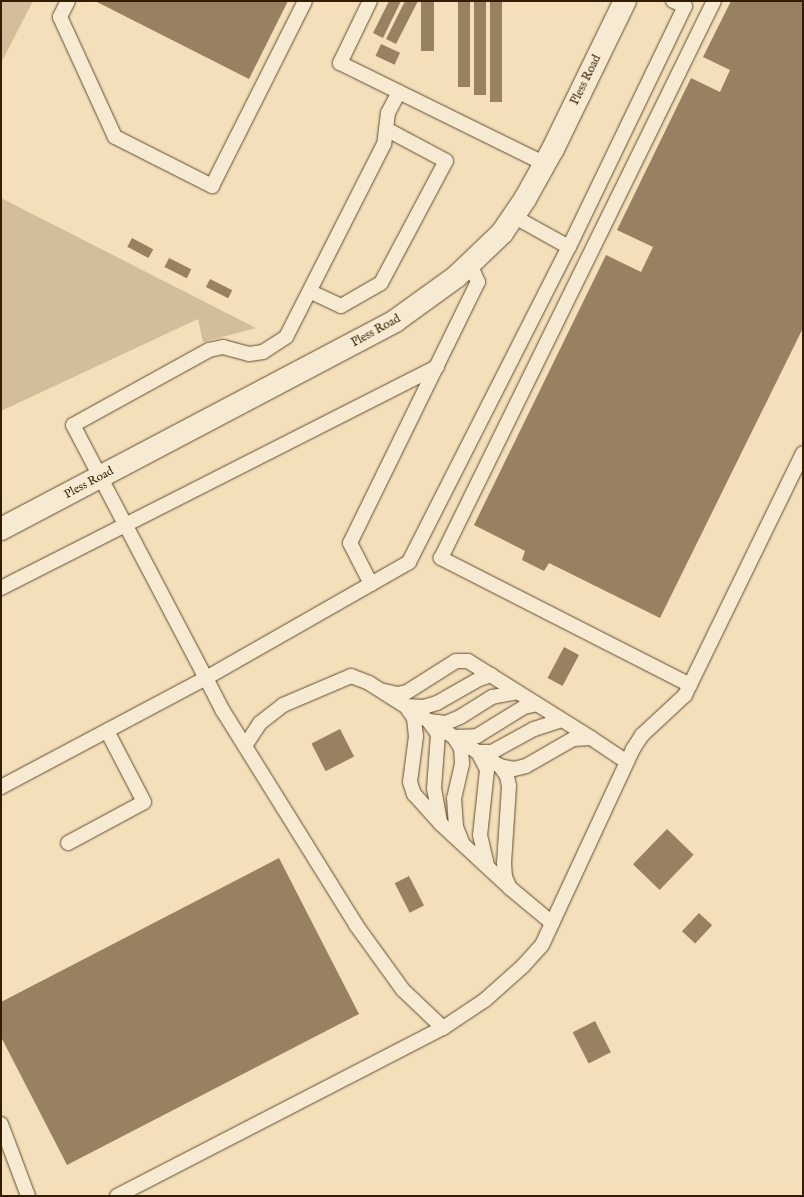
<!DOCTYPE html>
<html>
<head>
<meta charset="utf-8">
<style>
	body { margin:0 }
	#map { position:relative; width:804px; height:1197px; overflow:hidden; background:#f3dfba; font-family:"IM FELL English",serif }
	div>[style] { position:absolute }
	.green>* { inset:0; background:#d2be9a }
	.building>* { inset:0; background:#978161; transform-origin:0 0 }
	.roads { filter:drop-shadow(0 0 1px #634d2e) drop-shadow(0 0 1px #634d2e) }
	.lane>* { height:14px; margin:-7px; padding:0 7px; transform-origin:7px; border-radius:7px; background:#f7ead2 }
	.street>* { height:22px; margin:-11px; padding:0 11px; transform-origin:11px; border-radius:11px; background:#f7ead2 }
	span { translate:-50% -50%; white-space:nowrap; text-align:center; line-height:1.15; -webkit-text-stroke:3px #f7ead2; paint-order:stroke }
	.street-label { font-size:12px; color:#331c00 }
	.frame { position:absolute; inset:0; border:2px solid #331c00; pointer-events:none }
</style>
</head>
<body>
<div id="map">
	<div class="green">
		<i style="clip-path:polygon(1px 1px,33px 1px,1px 63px)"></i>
		<i style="clip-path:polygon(1px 198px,256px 328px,203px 342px,198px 319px,1px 411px)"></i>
	</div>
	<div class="building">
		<i style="clip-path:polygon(95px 1px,288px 1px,249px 79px)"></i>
		<i style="clip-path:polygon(389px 1px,401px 1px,383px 38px,373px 33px)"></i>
		<i style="clip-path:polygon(405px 1px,418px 1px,396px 44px,386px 39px)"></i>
		<i style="left:421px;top:1px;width:13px;height:50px"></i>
		<i style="left:458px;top:1px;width:12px;height:86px"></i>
		<i style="left:474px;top:1px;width:12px;height:94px"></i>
		<i style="left:490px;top:1px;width:12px;height:101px"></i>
		<i style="clip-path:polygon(731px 1px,803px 1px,803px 328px,660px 618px,549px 563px,544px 571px,522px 560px,525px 551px,474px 525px,606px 255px,641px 272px,653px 247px,617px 230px,691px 78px,720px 92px,730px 70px,703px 57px)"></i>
		<i style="left:381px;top:44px;width:21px;height:13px;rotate:25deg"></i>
		<i style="left:132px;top:238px;width:24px;height:10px;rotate:28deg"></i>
		<i style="left:169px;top:258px;width:25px;height:10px;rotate:27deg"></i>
		<i style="left:210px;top:279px;width:25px;height:9px;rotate:27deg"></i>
		<i style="left:564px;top:647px;width:17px;height:35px;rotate:28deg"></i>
		<i style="left:340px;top:729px;width:31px;height:32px;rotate:63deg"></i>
		<i style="left:667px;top:829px;width:37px;height:49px;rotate:44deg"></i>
		<i style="clip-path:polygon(279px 858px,359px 1014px,67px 1165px,1px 1037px,1px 1002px)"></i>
		<i style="left:409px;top:876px;width:33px;height:16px;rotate:63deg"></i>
		<i style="left:699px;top:913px;width:18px;height:25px;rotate:43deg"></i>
		<i style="left:595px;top:1021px;width:35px;height:25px;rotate:63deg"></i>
	</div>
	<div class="roads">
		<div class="lane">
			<i style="left:68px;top:1px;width:18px;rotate:117deg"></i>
			<i style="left:60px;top:17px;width:132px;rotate:65.4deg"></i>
			<i style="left:115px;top:137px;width:109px;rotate:26.8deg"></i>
			<i style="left:212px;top:186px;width:207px;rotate:-63.3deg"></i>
			<i style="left:370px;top:1px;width:69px;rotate:115.8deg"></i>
			<i style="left:340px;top:63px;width:229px;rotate:26.2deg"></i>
			<i style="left:399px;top:92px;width:24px;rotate:118deg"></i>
			<i style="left:388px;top:113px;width:31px;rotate:97deg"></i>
			<i style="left:384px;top:144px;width:216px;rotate:116.9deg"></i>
			<i style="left:286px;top:337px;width:27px;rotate:147deg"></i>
			<i style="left:263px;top:352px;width:14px;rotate:172deg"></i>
			<i style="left:249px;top:354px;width:27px;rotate:-165deg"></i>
			<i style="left:223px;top:347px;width:14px;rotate:168deg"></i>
			<i style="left:209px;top:350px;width:155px;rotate:151.1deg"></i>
			<i style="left:73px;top:425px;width:286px;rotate:62.3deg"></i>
			<i style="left:206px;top:678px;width:234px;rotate:-29.7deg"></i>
			<i style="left:409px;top:562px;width:353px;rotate:-63.1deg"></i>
			<i style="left:513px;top:216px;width:64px;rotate:29deg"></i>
			<i style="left:569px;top:247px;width:267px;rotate:-64.3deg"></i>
			<i style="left:685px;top:6px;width:13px;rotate:-157deg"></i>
			<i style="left:311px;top:292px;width:33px;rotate:25deg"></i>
			<i style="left:341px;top:306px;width:46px;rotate:-29.9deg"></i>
			<i style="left:381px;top:283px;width:138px;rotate:-62deg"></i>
			<i style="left:446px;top:161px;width:68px;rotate:-151.9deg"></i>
			<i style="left:371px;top:584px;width:46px;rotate:-117.1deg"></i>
			<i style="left:350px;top:543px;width:291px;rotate:-63.9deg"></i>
			<i style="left:478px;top:282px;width:20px;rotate:-114deg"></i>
			<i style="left:1px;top:588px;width:489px;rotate:-26.9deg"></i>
			<i style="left:690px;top:685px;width:280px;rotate:-153deg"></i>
			<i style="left:441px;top:558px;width:620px;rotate:-63.89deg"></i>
			<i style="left:384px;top:691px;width:13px;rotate:13deg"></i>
			<i style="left:397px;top:694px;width:10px;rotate:-11deg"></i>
			<i style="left:407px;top:692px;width:58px;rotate:-32.3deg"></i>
			<i style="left:456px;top:661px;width:12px"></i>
			<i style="left:468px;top:661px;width:145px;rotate:32deg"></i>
			<i style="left:406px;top:706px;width:18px;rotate:3deg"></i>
			<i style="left:424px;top:707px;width:14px;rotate:-17deg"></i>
			<i style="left:437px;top:703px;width:48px;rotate:-29.7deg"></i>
			<i style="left:479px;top:679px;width:13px;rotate:-18deg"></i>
			<i style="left:407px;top:708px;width:12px;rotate:55deg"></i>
			<i style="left:414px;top:718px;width:18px;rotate:84deg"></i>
			<i style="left:416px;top:736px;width:46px;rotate:97.4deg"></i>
			<i style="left:410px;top:782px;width:13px;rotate:72deg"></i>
			<i style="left:414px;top:794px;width:40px;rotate:48deg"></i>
			<i style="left:441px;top:824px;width:94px;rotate:42.8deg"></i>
			<i style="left:429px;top:721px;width:17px;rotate:7deg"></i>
			<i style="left:446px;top:723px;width:15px;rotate:-23deg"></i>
			<i style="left:460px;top:717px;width:38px;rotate:-32deg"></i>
			<i style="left:492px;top:697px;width:26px;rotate:-11deg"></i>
			<i style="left:430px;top:723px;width:14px;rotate:54deg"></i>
			<i style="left:438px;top:734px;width:54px;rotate:94.2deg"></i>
			<i style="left:434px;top:788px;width:34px;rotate:80deg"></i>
			<i style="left:454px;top:737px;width:13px;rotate:58deg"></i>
			<i style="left:461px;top:748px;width:16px;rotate:86deg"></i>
			<i style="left:462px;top:764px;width:35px;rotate:103deg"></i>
			<i style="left:454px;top:798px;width:29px;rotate:86deg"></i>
			<i style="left:456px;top:827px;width:16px;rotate:68deg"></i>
			<i style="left:454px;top:737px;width:23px;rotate:-2deg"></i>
			<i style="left:477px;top:736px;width:55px;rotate:-31.7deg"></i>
			<i style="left:524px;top:707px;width:13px;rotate:-13deg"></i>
			<i style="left:245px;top:746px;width:27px;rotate:-57deg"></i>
			<i style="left:260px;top:723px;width:29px;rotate:-38deg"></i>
			<i style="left:283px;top:705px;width:74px;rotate:-23.1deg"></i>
			<i style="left:351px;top:676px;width:19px;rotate:21deg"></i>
			<i style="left:369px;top:683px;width:155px;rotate:32.4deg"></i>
			<i style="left:500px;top:766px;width:14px;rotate:12deg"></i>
			<i style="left:514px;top:769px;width:12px;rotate:-14deg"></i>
			<i style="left:526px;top:766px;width:54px;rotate:-29.9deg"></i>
			<i style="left:573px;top:739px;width:18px;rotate:-3deg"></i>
			<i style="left:591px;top:738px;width:43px;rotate:33.7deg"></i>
			<i style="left:477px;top:752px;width:15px"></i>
			<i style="left:492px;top:752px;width:48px;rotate:-28.7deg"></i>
			<i style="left:534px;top:729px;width:29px;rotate:-18deg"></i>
			<i style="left:478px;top:752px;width:20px;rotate:63deg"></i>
			<i style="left:487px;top:770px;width:65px;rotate:96.1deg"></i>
			<i style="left:480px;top:835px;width:32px;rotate:77deg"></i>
			<i style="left:500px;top:766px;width:12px;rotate:55deg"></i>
			<i style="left:507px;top:776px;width:10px;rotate:79deg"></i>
			<i style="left:509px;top:786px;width:77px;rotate:93.7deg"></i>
			<i style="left:504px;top:863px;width:14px;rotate:86deg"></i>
			<i style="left:505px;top:877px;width:12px;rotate:66deg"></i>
			<i style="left:510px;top:888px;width:55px;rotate:39.8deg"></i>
			<i style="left:1px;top:787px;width:232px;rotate:-28deg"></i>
			<i style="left:206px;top:678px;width:37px;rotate:63deg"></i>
			<i style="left:223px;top:711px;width:252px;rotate:58.1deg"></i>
			<i style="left:356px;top:925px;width:80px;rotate:54.1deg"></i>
			<i style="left:403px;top:990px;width:55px;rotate:43.5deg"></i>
			<i style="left:68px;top:843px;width:86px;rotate:-28.3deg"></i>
			<i style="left:144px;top:802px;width:80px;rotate:-117.5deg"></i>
			<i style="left:1px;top:1124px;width:77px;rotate:69.4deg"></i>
			<i style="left:117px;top:1196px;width:367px;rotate:-27.3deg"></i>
			<i style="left:443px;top:1028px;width:50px;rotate:-33.7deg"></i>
			<i style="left:485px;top:1000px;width:51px;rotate:-41.8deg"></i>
			<i style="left:523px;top:966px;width:28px;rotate:-48deg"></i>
			<i style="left:542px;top:945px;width:216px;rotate:-65.1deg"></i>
			<i style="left:633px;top:749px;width:17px;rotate:-57deg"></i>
			<i style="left:642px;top:735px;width:59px;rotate:-42.9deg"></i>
			<i style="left:685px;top:695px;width:269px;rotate:-64deg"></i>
		</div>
		<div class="street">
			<i style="left:1px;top:529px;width:446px;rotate:-27.8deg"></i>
			<i style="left:395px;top:321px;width:75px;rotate:-35.8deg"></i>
			<i style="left:456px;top:277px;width:64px;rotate:-43.7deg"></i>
			<i style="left:502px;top:233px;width:41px;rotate:-55.9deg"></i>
			<i style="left:525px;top:199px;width:57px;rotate:-60.8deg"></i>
			<i style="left:553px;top:149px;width:165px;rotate:-64.1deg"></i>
		</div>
	</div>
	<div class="street-label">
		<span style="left:586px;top:80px;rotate:-64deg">Pless Road</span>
		<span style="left:376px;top:331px;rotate:-29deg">Pless Road</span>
		<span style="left:89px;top:483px;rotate:-28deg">Pless Road</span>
	</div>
	<div class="frame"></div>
</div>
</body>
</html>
